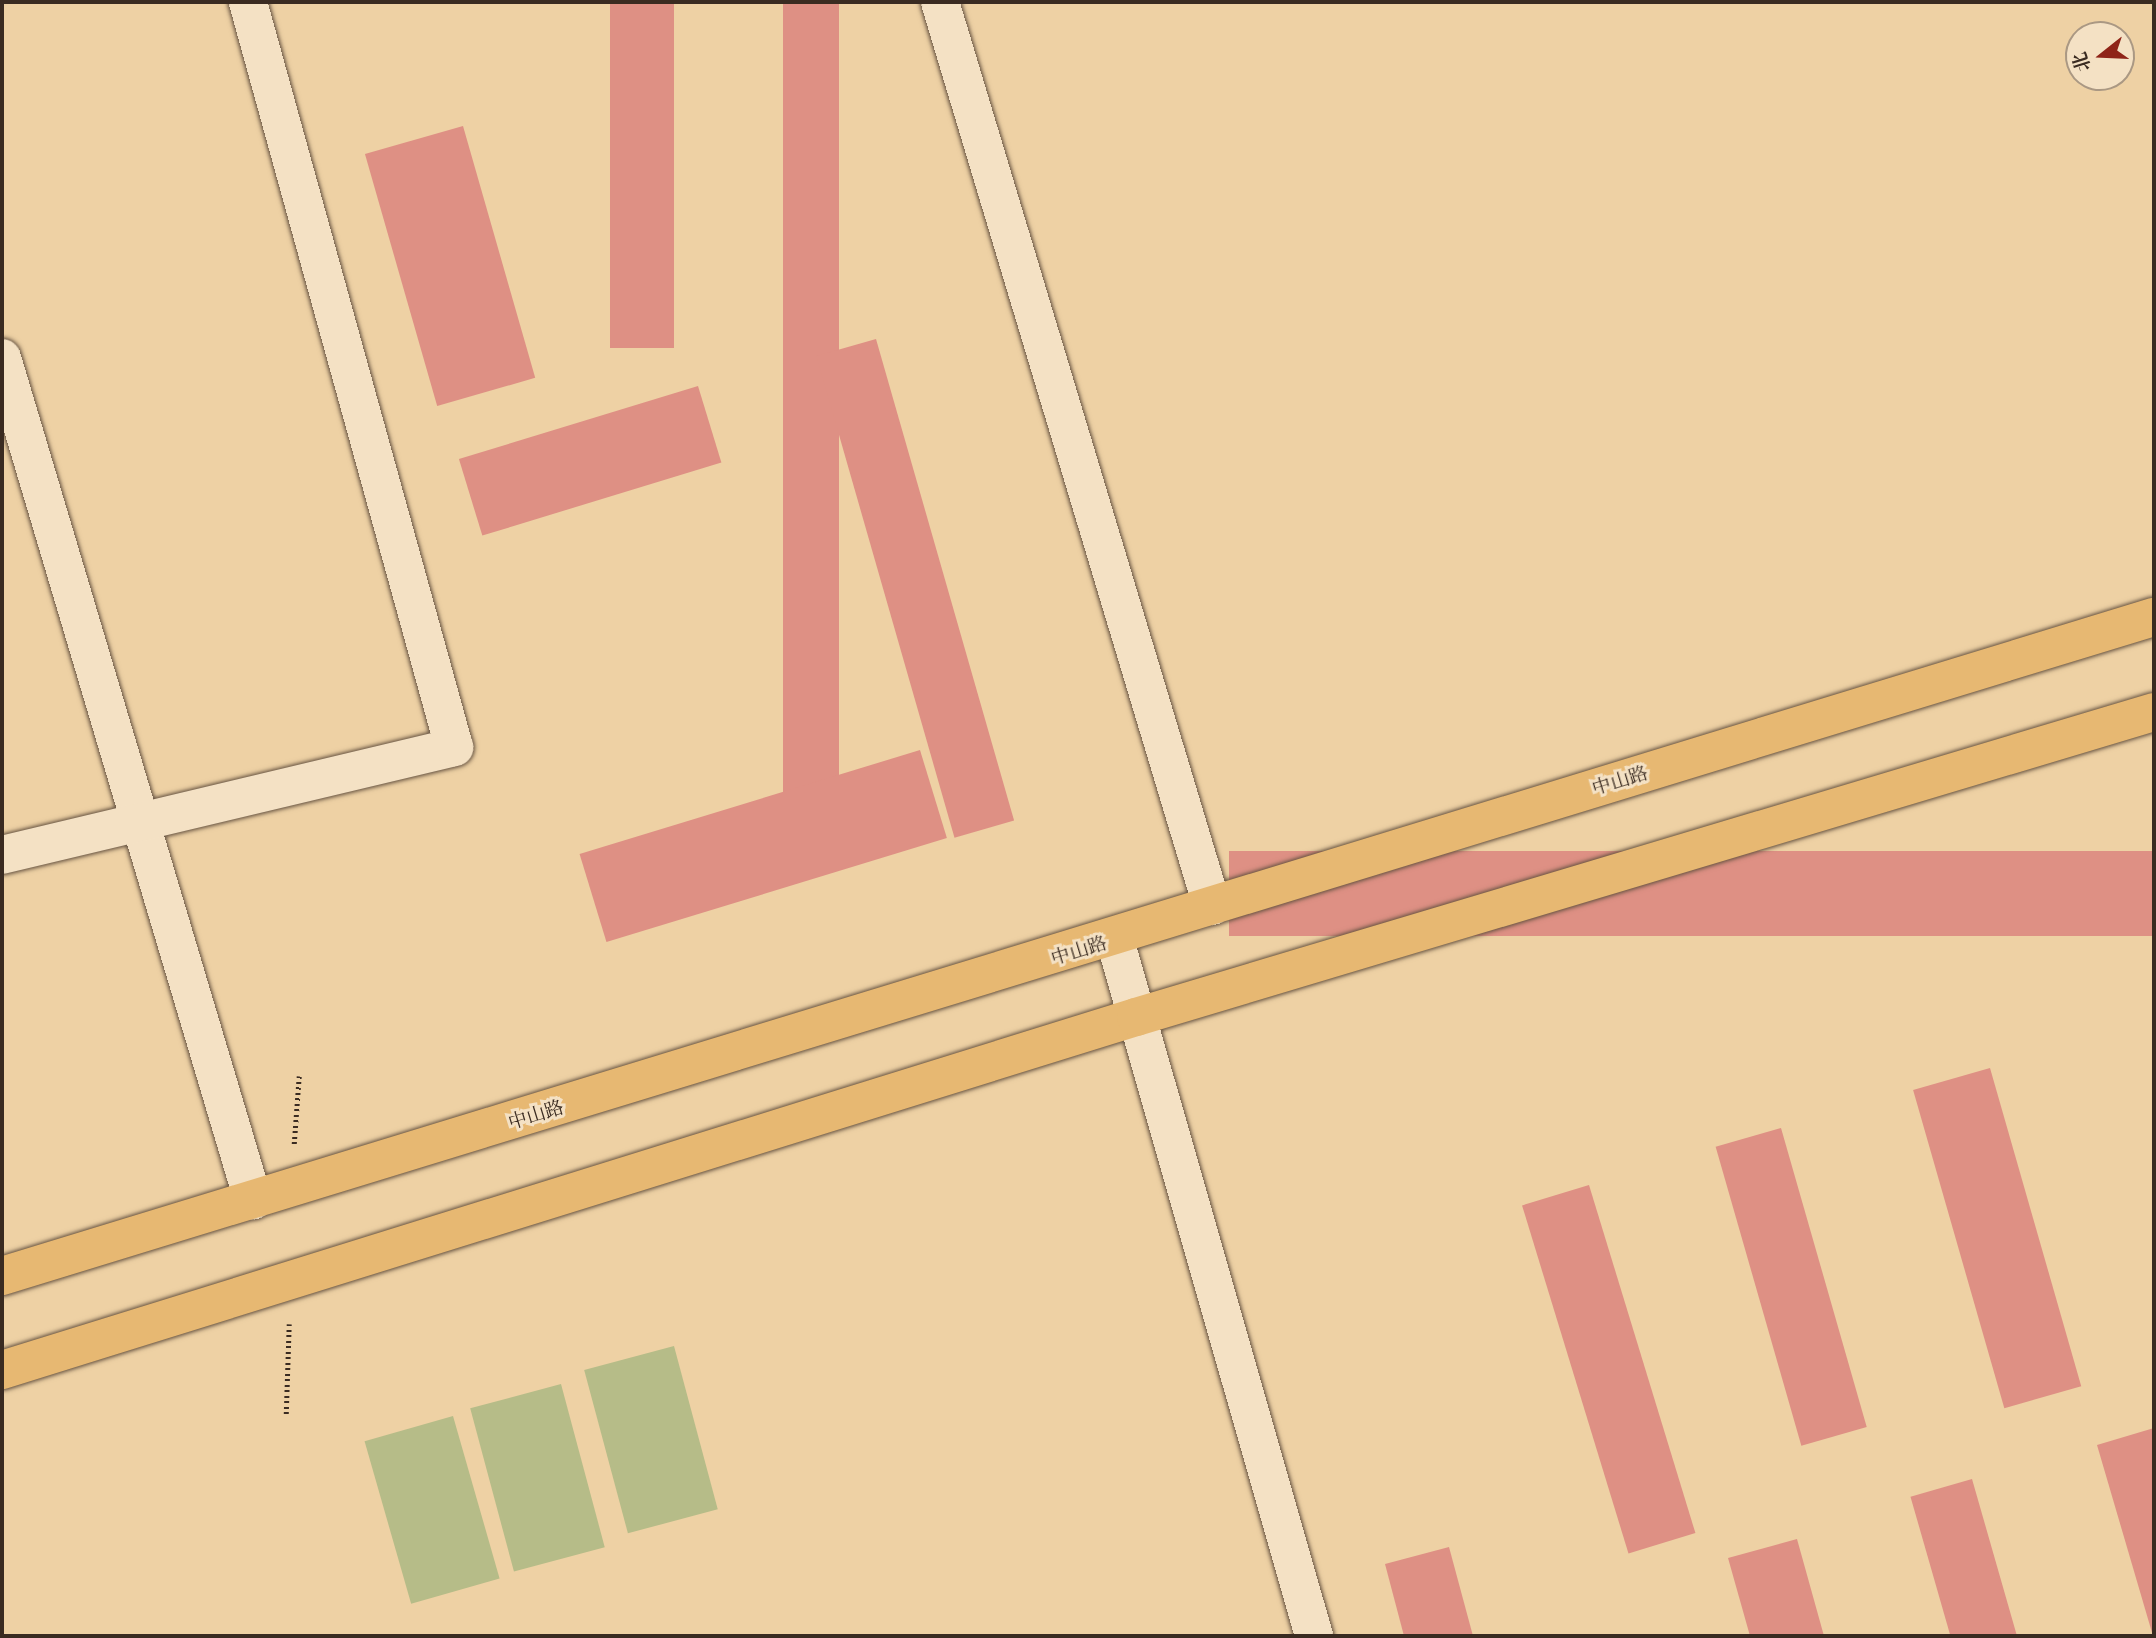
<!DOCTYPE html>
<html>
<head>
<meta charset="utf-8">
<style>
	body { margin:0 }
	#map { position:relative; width:2156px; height:1638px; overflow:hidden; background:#eed1a4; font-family:"Libre Caslon Text","Noto Serif SC",serif }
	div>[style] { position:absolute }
	.green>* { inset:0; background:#b6bc88; transform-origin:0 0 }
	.building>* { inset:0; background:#de9084; transform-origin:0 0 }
	.path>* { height:4.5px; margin-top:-2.25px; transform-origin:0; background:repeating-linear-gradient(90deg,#3a2b21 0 2px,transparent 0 5.5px) }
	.roads { filter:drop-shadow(0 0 2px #675442) drop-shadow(0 0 2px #675442) }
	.minor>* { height:38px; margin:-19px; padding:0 19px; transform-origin:19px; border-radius:19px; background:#f4e1c4 }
	.major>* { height:38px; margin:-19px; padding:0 19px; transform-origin:19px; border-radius:19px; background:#e7b872 }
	span { translate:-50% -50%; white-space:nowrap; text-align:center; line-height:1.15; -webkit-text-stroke:6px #f4e1c4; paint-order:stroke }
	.street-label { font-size:19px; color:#3a2b21 }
	.frame { position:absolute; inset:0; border:4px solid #3a2b21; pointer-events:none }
	.north { position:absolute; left:2065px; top:21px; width:70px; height:70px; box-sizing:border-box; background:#f4e1c4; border:2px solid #aa9883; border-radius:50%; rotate:252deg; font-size:19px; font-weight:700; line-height:28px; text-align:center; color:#3a2b21 }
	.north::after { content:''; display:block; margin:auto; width:24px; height:32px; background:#8f2418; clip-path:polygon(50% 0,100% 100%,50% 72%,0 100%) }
</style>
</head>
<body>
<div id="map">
	<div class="green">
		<i style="left:674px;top:1346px;width:169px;height:93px;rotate:75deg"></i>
		<i style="left:561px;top:1384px;width:169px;height:94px;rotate:75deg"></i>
		<i style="left:453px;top:1416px;width:169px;height:92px;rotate:74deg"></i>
	</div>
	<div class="building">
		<i style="left:610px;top:2px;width:64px;height:346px"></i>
		<i style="left:783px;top:2px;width:56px;height:832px"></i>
		<i style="left:463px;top:126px;width:262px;height:102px;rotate:74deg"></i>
		<i style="left:876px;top:339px;width:501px;height:62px;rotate:74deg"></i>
		<i style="left:698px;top:386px;width:80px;height:250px;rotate:73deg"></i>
		<i style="left:920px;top:750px;width:92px;height:356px;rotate:73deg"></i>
		<i style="left:2154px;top:851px;width:85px;height:925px;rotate:90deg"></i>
		<i style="left:1990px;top:1068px;width:331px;height:80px;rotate:74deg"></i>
		<i style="left:1781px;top:1128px;width:311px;height:68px;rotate:74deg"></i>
		<i style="left:1589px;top:1185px;width:364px;height:70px;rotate:73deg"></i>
		<i style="clip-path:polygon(2154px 1428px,2154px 1636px,2153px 1636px,2097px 1445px)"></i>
		<i style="left:1972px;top:1479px;width:164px;height:64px;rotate:74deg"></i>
		<i style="clip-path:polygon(1797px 1539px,1824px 1636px,1750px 1636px,1728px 1558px)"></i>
		<i style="clip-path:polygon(1449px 1547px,1473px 1636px,1404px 1636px,1385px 1564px)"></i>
	</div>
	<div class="path">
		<i style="left:294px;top:1144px;width:68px;rotate:-85.8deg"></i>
		<i style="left:286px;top:1414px;width:90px;rotate:-88.1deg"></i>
	</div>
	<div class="roads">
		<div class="minor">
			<i style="left:940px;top:2px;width:944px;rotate:73.25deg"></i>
			<i style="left:2px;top:358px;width:879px;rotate:73.4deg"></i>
			<i style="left:2px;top:855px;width:465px;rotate:-13.4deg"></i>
			<i style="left:454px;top:747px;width:773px;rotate:-105.46deg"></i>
			<i style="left:1115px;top:940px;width:724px;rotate:74.04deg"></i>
		</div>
		<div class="major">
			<i style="left:2px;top:1276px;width:2251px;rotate:-17.03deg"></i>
			<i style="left:2px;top:1370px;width:1188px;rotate:-17.29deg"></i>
			<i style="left:1136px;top:1017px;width:1063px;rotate:-16.68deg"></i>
		</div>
	</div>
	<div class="street-label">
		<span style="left:1620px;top:781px;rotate:-17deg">中山路</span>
		<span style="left:1079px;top:951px;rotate:-17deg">中山路</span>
		<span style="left:536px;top:1115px;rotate:-17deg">中山路</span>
	</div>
	<div class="frame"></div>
	<div class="north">北</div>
</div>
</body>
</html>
